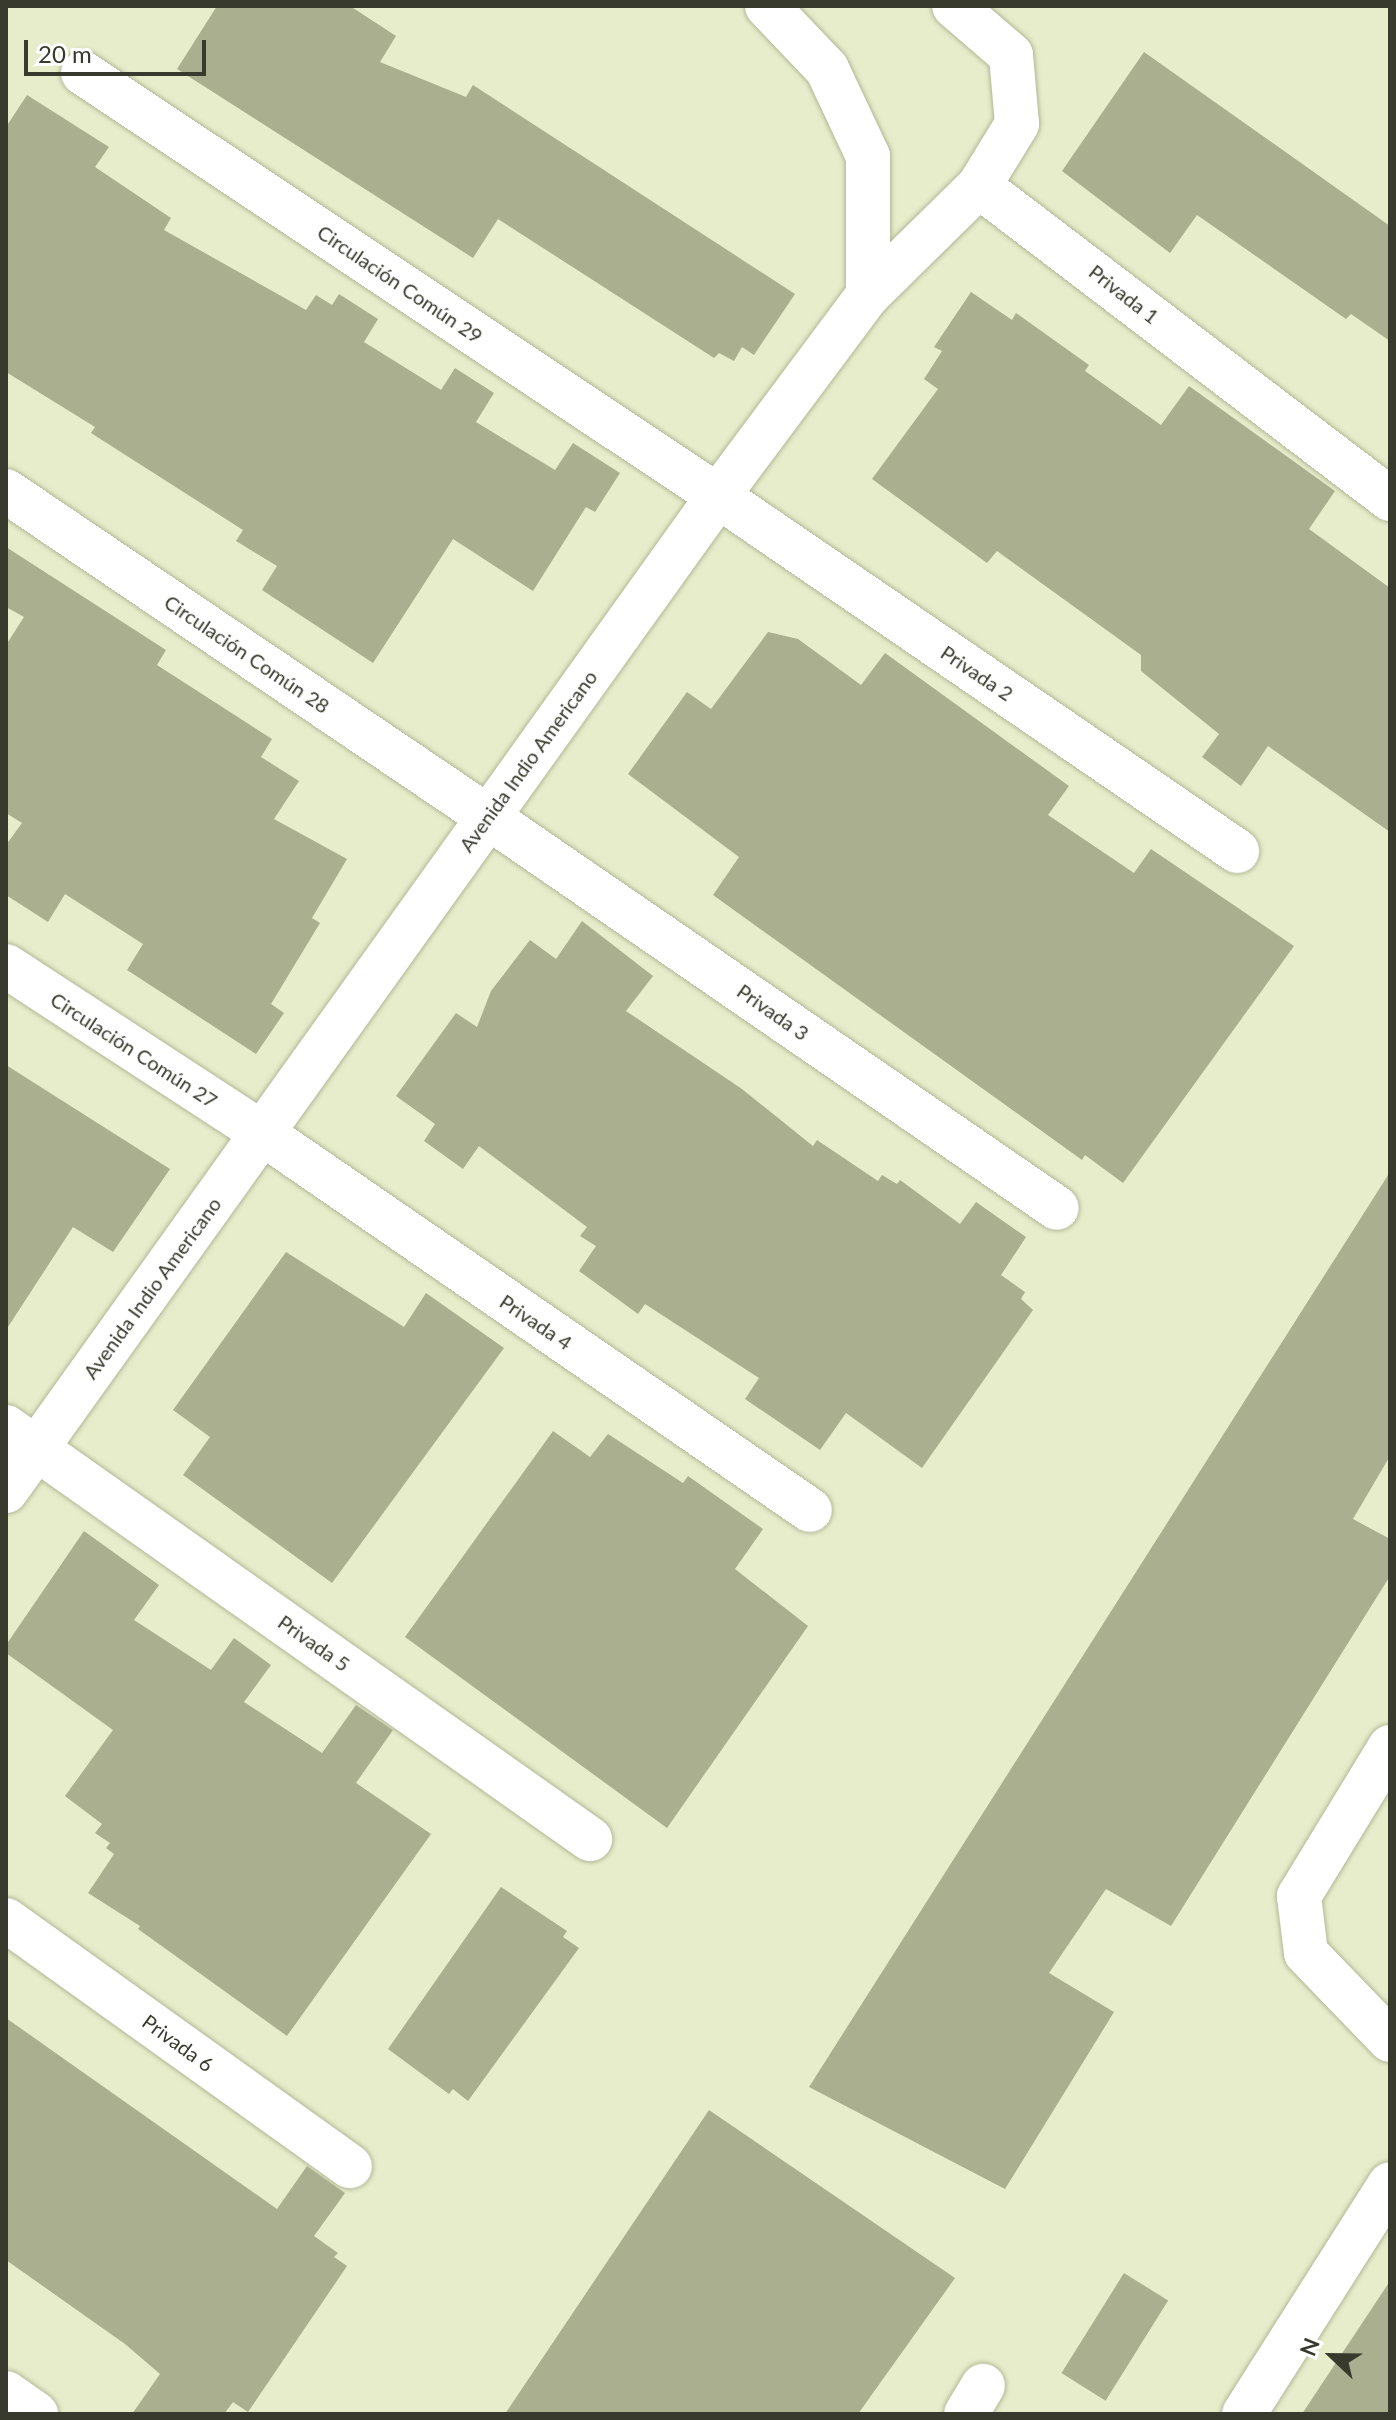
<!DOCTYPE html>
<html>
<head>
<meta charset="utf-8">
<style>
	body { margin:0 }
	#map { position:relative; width:1396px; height:2420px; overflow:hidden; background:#e7edcb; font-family:Lato,sans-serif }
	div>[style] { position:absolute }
	.building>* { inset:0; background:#a9af8f; transform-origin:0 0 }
	.roads { filter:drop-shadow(0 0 2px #b1b897) drop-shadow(0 0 2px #b1b897) }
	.minor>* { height:44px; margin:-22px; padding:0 22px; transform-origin:22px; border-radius:22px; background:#fff }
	span { translate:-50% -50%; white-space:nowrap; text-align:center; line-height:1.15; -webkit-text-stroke:7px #fff; paint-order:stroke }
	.street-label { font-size:20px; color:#373a2c }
	.frame { position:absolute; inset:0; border:8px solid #373a2c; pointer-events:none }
	.north { position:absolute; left:1292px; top:2316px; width:80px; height:80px; -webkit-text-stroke:6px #fff; paint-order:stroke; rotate:292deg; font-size:22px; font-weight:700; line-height:32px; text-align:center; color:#373a2c }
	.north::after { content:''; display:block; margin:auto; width:28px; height:36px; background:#373a2c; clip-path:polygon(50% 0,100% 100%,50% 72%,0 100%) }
	.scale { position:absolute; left:24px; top:40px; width:182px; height:36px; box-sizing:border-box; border:4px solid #373a2c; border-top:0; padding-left:10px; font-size:24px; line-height:28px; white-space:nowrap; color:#373a2c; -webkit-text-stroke:6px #fff; paint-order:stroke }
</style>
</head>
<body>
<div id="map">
	<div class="building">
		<i style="clip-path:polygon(217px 6px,350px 6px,396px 36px,380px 62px,466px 97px,473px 85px,795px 294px,754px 355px,742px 347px,734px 361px,719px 353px,714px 358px,498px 219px,473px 258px,177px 69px)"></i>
		<i style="clip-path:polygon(1144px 52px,1390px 226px,1390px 341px,1351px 314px,1346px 319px,1197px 215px,1170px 253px,1062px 171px)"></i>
		<i style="clip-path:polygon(27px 95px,109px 147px,95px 167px,171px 218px,164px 230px,306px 310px,316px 295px,332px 305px,339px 294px,378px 319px,364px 342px,441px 390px,455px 368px,494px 393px,476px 422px,555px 470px,573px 443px,620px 473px,595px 512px,586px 507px,533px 591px,453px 539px,373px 663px,262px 590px,277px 566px,236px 541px,243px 530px,91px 433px,95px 427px,6px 372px,6px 127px)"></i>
		<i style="clip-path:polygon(971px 292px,1012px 320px,1016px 313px,1089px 365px,1085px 371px,1161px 425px,1189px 386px,1335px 491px,1309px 529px,1390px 588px,1390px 832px,1268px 746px,1241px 786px,1202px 757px,1219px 734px,1141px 671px,1141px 655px,997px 551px,987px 563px,872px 479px,938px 389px,924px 379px,942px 351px,934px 347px)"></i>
		<i style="clip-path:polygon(6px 547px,166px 650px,157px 665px,272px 739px,261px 757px,299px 781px,274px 819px,347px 859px,312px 918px,320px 923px,271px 1004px,284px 1013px,256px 1054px,127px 970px,143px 944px,65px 894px,48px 922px,6px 895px,6px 845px,22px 823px,6px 813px,6px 645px,24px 617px,6px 607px)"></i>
		<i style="clip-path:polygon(768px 632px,798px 639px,861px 685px,885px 653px,1069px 786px,1048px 815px,1134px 873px,1151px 849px,1294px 946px,1123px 1183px,1085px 1155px,1082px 1160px,713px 895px,739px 857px,628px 774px,687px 692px,711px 709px)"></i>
		<i style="clip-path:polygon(582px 921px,653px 976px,626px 1011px,742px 1089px,813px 1146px,817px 1140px,878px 1181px,882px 1175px,897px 1184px,900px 1180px,960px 1224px,976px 1202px,1026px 1237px,1001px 1275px,1025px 1292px,1021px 1299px,1033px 1310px,922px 1468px,846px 1413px,820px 1450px,745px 1399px,759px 1378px,645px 1304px,638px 1314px,579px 1271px,596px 1246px,580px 1236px,587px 1227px,479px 1146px,463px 1169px,424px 1141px,435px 1124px,396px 1096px,456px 1013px,477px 1027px,491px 991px,530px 940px,556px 959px)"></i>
		<i style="clip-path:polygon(6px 1065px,170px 1169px,113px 1252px,73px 1227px,6px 1330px)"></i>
		<i style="clip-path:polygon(1390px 1172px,1390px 1456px,1353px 1519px,1390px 1539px,1390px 1576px,1171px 1926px,1106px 1889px,1049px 1973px,1114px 2012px,1005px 2189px,809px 2087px)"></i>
		<i style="clip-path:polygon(286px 1252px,404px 1327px,426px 1293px,504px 1348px,332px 1583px,183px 1475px,210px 1437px,173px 1410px)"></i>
		<i style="clip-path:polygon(553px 1431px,590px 1457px,608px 1434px,683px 1483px,688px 1476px,763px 1529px,735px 1569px,808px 1626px,667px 1828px,405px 1637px)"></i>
		<i style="clip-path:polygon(84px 1531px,159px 1585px,134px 1620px,211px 1670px,234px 1638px,271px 1665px,244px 1702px,322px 1753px,356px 1705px,393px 1730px,356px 1783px,431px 1834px,287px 2036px,138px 1929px,140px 1926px,88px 1893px,114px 1854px,106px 1848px,110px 1843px,95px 1833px,102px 1824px,65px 1796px,113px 1730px,6px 1653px,6px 1645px)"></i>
		<i style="clip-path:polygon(501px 1887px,567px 1931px,563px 1937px,579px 1948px,468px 2101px,453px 2089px,449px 2094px,388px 2049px)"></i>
		<i style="clip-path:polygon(6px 2018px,277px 2209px,307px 2166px,345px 2193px,314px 2236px,338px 2253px,334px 2257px,347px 2266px,248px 2412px,233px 2402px,224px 2414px,132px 2414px,160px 2374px,125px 2344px,6px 2260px)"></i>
		<i style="clip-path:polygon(709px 2110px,955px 2278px,858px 2414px,505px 2414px)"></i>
		<i style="left:1124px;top:2273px;width:52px;height:118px;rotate:32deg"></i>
		<i style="clip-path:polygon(1390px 2281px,1390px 2414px,1302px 2414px)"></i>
	</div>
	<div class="roads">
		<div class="minor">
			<i style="left:767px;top:6px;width:87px;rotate:46.4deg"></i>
			<i style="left:827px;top:69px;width:96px;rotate:64.8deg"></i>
			<i style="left:868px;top:156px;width:139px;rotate:90deg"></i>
			<i style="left:83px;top:73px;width:763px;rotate:33.67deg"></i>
			<i style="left:718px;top:496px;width:629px;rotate:34.37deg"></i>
			<i style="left:979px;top:186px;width:517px;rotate:37.29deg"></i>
			<i style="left:6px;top:491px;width:582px;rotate:34.07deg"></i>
			<i style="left:488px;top:817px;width:690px;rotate:34.5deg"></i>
			<i style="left:6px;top:966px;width:306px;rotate:33.1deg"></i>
			<i style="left:262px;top:1133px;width:665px;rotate:34.53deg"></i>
			<i style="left:6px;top:1427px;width:715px;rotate:35.2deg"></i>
			<i style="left:6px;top:1491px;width:1224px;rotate:-54.41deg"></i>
			<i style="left:718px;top:496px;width:251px;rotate:-53.3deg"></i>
			<i style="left:868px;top:295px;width:156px;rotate:-44.5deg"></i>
			<i style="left:979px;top:186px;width:73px;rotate:-58.5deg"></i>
			<i style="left:1017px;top:124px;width:69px;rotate:-95deg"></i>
			<i style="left:1011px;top:55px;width:75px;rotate:-139.3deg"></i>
			<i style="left:1390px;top:1747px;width:175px;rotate:121.4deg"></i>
			<i style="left:1299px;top:1896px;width:57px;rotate:83deg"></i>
			<i style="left:1306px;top:1953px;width:121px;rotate:46deg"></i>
			<i style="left:6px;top:1920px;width:423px;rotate:35.6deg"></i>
			<i style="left:6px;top:2393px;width:37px;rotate:35deg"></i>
			<i style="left:966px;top:2414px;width:33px;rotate:-59deg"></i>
			<i style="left:1244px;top:2414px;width:272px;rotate:-57.6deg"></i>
		</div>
	</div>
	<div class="street-label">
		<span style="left:400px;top:284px;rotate:34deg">Circulación Común 29</span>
		<span style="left:1124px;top:294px;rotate:38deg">Privada 1</span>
		<span style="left:247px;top:654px;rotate:34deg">Circulación Común 28</span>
		<span style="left:977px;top:673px;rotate:34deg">Privada 2</span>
		<span style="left:528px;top:761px;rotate:-54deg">Avenida Indio Americano</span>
		<span style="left:773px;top:1012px;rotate:35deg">Privada 3</span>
		<span style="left:134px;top:1050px;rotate:33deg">Circulación Común 27</span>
		<span style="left:152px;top:1288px;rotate:-54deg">Avenida Indio Americano</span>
		<span style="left:536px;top:1322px;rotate:34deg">Privada 4</span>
		<span style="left:314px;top:1643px;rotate:35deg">Privada 5</span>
		<span style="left:178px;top:2043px;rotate:36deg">Privada 6</span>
	</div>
	<div class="frame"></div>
	<div class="north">N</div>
	<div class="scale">20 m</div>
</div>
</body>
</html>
